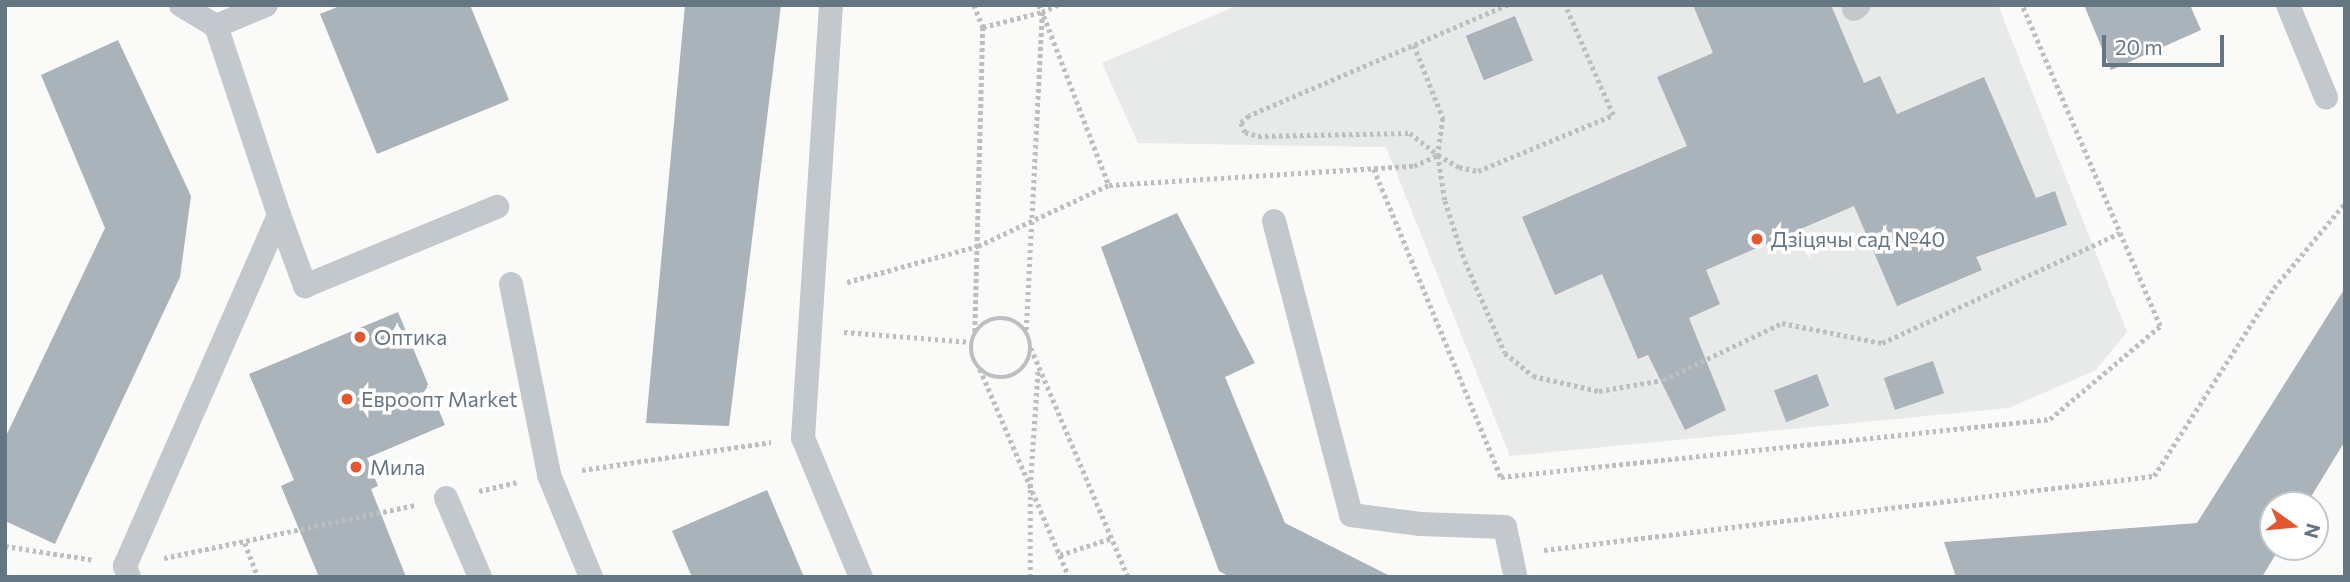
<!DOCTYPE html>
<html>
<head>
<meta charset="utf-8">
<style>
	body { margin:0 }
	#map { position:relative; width:2350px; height:582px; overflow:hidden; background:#fafaf8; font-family:Commissioner,sans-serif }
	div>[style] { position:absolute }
	.built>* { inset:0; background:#e8e9e9 }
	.building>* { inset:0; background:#aab3b9; transform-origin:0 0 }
	.path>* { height:4.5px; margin-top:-2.25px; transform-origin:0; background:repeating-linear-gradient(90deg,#bbbfc2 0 3.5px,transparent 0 7px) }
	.path>.ring { margin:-2.25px; padding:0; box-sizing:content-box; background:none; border:4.5px solid #bbbfc2; border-radius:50% }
	.lane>* { height:24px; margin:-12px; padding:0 12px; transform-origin:12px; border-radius:12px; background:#c3c8cc }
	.dots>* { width:19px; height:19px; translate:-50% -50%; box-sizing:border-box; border:4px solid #fff; border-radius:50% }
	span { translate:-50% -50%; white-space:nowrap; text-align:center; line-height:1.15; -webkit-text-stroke:7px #fff; paint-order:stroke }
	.poi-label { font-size:21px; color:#657683 }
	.left { translate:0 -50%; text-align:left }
	.frame { position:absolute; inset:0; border:7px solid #657683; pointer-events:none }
	.north { position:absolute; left:2259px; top:491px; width:70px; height:70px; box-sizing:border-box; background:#fff; border:2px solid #c1c8cd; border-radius:50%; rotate:105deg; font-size:19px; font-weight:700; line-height:28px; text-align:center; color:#657683 }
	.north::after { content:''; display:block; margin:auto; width:24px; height:32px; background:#e4572e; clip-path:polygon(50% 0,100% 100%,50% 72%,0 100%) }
	.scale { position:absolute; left:2102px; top:35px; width:122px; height:32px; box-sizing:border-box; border:4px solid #657683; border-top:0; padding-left:9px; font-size:21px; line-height:24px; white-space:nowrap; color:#657683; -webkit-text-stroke:5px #fff; paint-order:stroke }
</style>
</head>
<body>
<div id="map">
	<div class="built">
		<i style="clip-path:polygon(1238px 5px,1998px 5px,2127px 332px,2096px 370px,2009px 408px,1510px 456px,1386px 147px,1138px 143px,1102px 63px)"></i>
	</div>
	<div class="building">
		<i style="clip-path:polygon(342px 5px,470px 5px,509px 100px,377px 154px,320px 14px)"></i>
		<i style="clip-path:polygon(685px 5px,781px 5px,729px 426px,646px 423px)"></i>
		<i style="clip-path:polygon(1693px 5px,1831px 5px,1864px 83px,1880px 76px,1897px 114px,1984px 77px,2036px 198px,2055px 191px,2067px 225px,1976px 257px,1982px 270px,1897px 306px,1854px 206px,1706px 270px,1720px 304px,1689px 318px,1726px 410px,1685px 430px,1648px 355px,1638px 359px,1602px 274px,1555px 295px,1522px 217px,1687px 146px,1657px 77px,1713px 53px)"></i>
		<i style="clip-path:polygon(2084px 5px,2190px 5px,2201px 30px,2111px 70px)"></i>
		<i style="left:1515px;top:16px;width:48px;height:53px;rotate:68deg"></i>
		<i style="clip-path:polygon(118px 40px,191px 196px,180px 277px,55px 544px,5px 521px,5px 438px,105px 228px,41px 75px)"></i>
		<i style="clip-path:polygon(1177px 213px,1255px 363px,1225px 377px,1285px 523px,1392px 577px,1230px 577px,1219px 571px,1101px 247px)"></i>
		<i style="clip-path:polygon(2345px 288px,2345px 441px,2306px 505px,2273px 505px,2273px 547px,2280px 547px,2262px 577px,1956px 577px,1944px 542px,2197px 523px)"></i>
		<i style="clip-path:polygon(398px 312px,445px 425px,367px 458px,378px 486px,371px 489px,406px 577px,319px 577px,281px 486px,294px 480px,249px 374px)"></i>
		<i style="left:1933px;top:361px;width:34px;height:52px;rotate:71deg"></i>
		<i style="left:1817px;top:374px;width:34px;height:46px;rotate:69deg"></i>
		<i style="clip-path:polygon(767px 490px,804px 577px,692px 577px,672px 531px)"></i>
	</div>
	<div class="path">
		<i style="left:974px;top:5px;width:24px;rotate:68deg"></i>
		<i style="left:983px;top:27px;width:305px;rotate:91.5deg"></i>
		<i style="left:1039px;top:5px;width:8px;rotate:67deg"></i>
		<i style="left:1042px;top:12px;width:17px;rotate:-24deg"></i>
		<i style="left:1508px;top:5px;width:282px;rotate:156.8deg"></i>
		<i style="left:1249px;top:116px;width:11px;rotate:139deg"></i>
		<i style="left:1241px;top:123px;width:10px;rotate:66deg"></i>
		<i style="left:1245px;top:132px;width:14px;rotate:17deg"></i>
		<i style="left:1258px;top:136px;width:152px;rotate:-1.1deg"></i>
		<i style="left:1410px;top:133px;width:36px;rotate:38deg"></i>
		<i style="left:1438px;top:155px;width:24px;rotate:30deg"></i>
		<i style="left:1459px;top:167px;width:19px;rotate:12deg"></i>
		<i style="left:1478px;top:171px;width:146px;rotate:-22.5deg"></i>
		<i style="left:1613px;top:115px;width:120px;rotate:-113.6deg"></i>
		<i style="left:1044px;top:16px;width:181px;rotate:69deg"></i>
		<i style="left:983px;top:27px;width:61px;rotate:-14.3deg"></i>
		<i style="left:1414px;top:45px;width:79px;rotate:68.3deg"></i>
		<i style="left:1443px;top:118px;width:37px;rotate:98deg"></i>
		<i style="left:1438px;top:155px;width:47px;rotate:81.3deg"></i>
		<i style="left:1445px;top:201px;width:63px;rotate:71.6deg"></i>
		<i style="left:1465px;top:261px;width:100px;rotate:66.5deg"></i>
		<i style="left:1505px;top:353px;width:36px;rotate:39deg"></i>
		<i style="left:1533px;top:376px;width:68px;rotate:12.8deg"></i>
		<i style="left:1599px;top:391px;width:65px;rotate:-9.8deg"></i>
		<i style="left:1663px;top:380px;width:132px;rotate:-25.6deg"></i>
		<i style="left:1782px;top:323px;width:102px;rotate:11.3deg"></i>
		<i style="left:1882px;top:343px;width:262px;rotate:-24.8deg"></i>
		<i style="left:1374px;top:169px;width:333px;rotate:67.6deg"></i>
		<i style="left:1501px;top:477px;width:552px;rotate:-6.03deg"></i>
		<i style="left:2050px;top:419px;width:144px;rotate:-40.2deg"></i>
		<i style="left:2160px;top:326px;width:349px;rotate:-113.3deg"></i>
		<i style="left:847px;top:282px;width:136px;rotate:-15.4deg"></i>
		<i style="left:978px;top:246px;width:145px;rotate:-25deg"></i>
		<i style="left:1109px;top:185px;width:306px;rotate:-3.6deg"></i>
		<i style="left:1414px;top:166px;width:26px;rotate:-25deg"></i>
		<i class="ring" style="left:971px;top:318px;width:55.5px;height:55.5px"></i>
		<i style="left:1026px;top:330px;width:318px;rotate:-87.1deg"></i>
		<i style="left:844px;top:332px;width:128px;rotate:4.5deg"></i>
		<i style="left:1031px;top:348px;width:249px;rotate:67deg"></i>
		<i style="left:980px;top:369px;width:226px;rotate:66.8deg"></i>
		<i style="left:582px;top:470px;width:191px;rotate:-8.4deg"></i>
		<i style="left:479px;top:491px;width:40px;rotate:-13deg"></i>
		<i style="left:245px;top:543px;width:36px;rotate:69deg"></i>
		<i style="left:5px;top:546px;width:90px;rotate:8.9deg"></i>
		<i style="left:1544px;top:550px;width:614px;rotate:-6.92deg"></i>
		<i style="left:2154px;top:476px;width:223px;rotate:-57.4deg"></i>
		<i style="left:2274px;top:288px;width:111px;rotate:-50.1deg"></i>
		<i style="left:1060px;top:555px;width:55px;rotate:-18.1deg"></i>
		<i style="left:164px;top:558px;width:258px;rotate:-11.9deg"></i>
		<i style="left:1030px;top:577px;width:90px;rotate:-90deg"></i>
		<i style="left:1030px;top:487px;width:119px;rotate:-86.2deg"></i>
	</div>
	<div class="lane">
		<i style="left:831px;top:5px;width:434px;rotate:93.7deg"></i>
		<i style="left:803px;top:438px;width:151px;rotate:67.4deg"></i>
		<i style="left:2288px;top:5px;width:100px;rotate:67.6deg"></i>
		<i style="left:1854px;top:9px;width:6px;rotate:-39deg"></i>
		<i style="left:216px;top:26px;width:54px;rotate:-22.8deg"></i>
		<i style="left:279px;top:215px;width:76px;rotate:69.9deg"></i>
		<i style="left:305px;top:286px;width:208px;rotate:-22.4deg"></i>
		<i style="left:1274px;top:221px;width:304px;rotate:75.3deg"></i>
		<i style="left:1351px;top:515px;width:70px;rotate:7.4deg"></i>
		<i style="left:1420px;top:524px;width:85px;rotate:2deg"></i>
		<i style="left:1505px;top:527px;width:48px;rotate:78deg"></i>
		<i style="left:511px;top:284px;width:195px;rotate:78.7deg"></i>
		<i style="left:549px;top:475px;width:110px;rotate:67.6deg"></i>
		<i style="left:446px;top:498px;width:86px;rotate:66.7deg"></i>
		<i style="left:129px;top:577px;width:12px;rotate:-110deg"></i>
		<i style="left:125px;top:566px;width:383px;rotate:-66.3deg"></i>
		<i style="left:279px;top:215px;width:199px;rotate:-108.4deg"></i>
		<i style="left:216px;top:26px;width:41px;rotate:-149deg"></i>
	</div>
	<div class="dots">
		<i style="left:1757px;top:239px;background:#e4572e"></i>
		<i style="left:360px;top:337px;background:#e4572e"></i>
		<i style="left:347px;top:399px;background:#e4572e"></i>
		<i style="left:356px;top:467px;background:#e4572e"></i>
	</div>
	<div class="poi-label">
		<span class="left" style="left:1771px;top:239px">Дзіцячы сад №40</span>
		<span class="left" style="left:374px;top:337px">Оптика</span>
		<span class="left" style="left:361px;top:399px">Евроопт Market</span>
		<span class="left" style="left:370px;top:467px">Мила</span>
	</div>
	<div class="frame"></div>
	<div class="north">N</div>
	<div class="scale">20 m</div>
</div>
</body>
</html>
